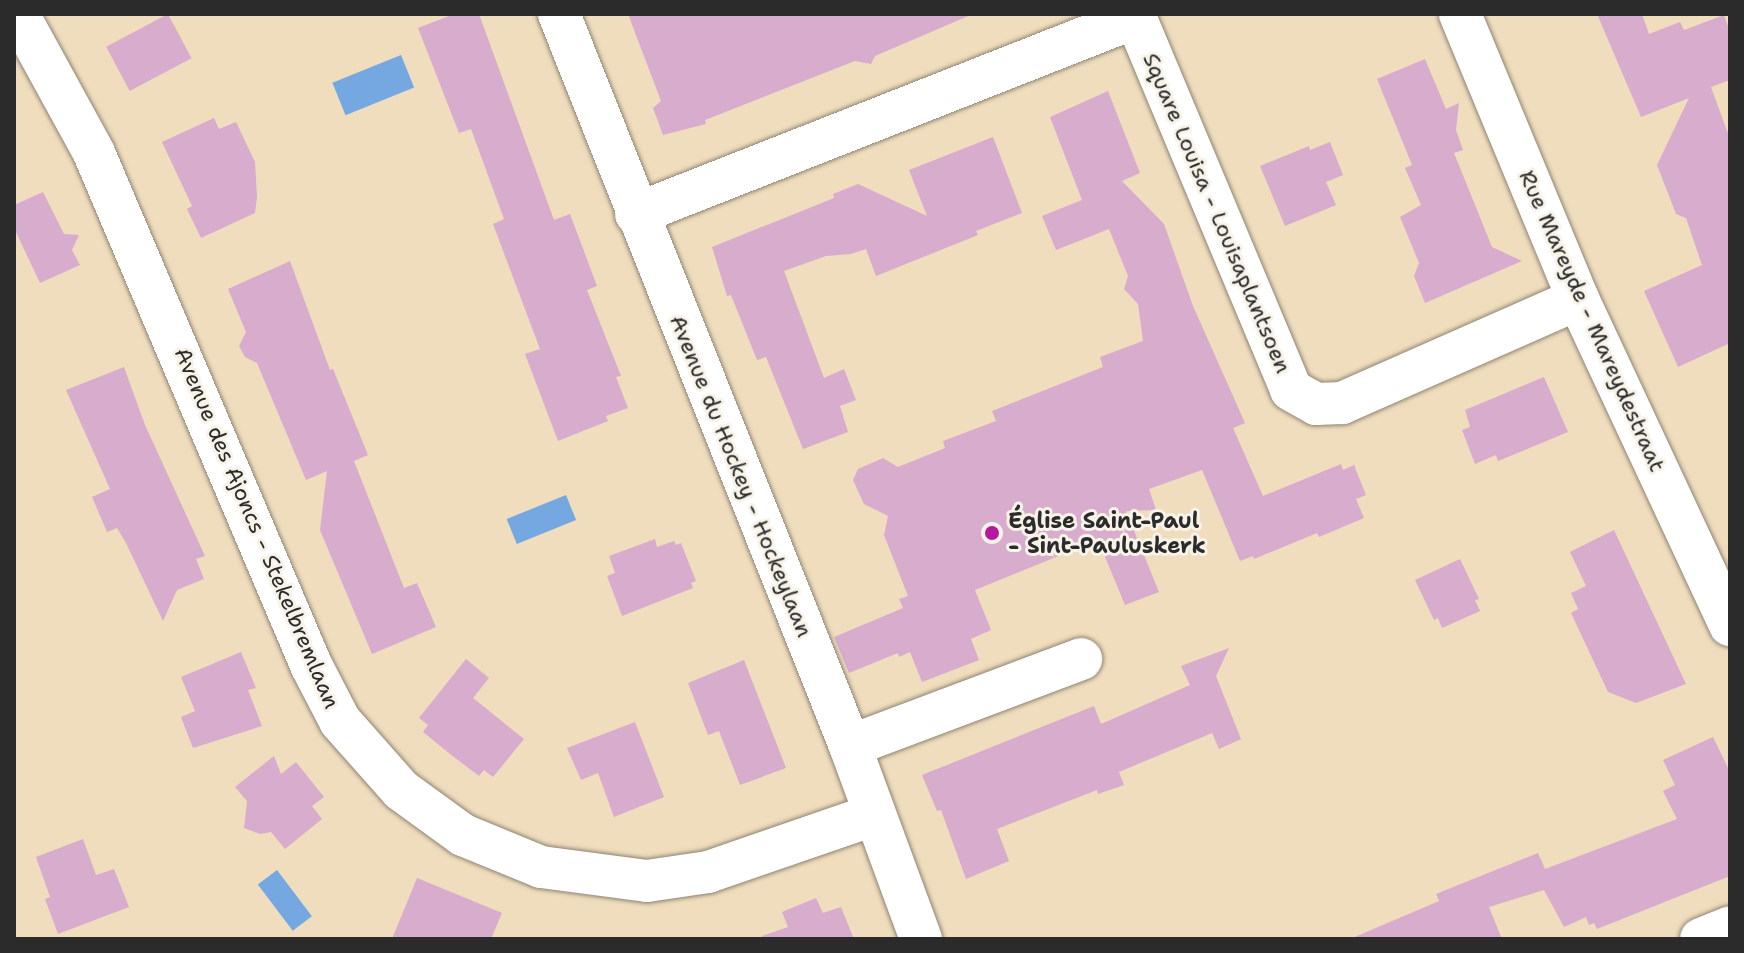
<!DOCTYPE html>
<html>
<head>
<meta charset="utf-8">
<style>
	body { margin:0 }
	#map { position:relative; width:1744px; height:953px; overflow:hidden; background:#f0ddbd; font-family:"Shantell Sans",sans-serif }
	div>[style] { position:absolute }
	.water>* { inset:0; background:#75a8e1; transform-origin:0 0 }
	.building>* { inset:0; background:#d7accd; transform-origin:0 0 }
	.roads { filter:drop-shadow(0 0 2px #8e8474) drop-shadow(0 0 2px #8e8474) }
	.minor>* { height:42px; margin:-21px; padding:0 21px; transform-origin:21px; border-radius:21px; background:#fff }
	.dots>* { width:22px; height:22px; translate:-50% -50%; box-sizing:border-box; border:4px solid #f7f3e8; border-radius:50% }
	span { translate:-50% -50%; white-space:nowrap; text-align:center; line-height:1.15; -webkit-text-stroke:6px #f7f3e8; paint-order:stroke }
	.street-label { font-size:22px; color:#2b2b2b }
	.poi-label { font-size:22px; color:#2b2b2b; font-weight:700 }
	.left { translate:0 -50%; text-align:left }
	.frame { position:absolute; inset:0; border:16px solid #2b2b2b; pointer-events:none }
</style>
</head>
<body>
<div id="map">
	<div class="water">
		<i style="left:401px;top:55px;width:35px;height:74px;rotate:68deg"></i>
		<i style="left:566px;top:495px;width:27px;height:64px;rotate:68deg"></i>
		<i style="left:277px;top:870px;width:58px;height:24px;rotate:53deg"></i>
	</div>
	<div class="building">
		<i style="left:168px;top:14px;width:50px;height:70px;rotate:62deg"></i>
		<i style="clip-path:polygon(454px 14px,479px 14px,554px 220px,570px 214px,597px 286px,587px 290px,621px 376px,616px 377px,628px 408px,606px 416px,608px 421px,558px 441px,525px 354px,540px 349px,493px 224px,504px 219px,471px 129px,459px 133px,418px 28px)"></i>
		<i style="clip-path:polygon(628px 14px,973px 14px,875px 56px,871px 64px,855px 61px,705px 120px,706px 124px,663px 135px,653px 108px,661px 101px)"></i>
		<i style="clip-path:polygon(1597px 14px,1642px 14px,1649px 34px,1680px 22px,1684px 30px,1724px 15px,1730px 32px,1730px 80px,1711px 87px,1730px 139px,1730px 343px,1678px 367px,1644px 291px,1702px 265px,1686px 218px,1676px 214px,1657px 165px,1689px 98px,1641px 117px)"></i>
		<i style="clip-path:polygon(1425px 59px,1446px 109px,1459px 103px,1456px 130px,1463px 150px,1454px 153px,1492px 247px,1522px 261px,1425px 303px,1414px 276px,1419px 263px,1400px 217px,1421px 205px,1405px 168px,1412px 165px,1377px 79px)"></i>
		<i style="clip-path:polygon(1108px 91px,1140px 173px,1122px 181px,1164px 224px,1193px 306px,1245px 423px,1233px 428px,1263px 496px,1341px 464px,1343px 470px,1354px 465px,1366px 495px,1356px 499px,1364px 518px,1319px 537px,1317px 533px,1254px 559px,1253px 556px,1240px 561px,1202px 470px,1149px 489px,1156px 510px,1126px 511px,1159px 592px,1125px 605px,1098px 540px,975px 590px,991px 630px,971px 639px,979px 660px,922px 682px,910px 652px,899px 657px,898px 653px,849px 673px,834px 637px,903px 608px,899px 599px,908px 596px,884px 535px,888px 516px,864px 504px,853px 480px,858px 469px,883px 458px,898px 467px,945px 448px,943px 441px,996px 421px,992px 411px,1103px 367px,1100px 357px,1143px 341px,1138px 304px,1124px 289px,1128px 276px,1109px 229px,1056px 250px,1042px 216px,1082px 200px,1050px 117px)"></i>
		<i style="clip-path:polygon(214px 118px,219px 129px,236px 122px,255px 162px,257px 197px,255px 213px,201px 238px,187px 209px,192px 206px,162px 142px)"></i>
		<i style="clip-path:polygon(993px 137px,1022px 213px,976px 231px,978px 235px,876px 276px,866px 249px,851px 254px,826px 256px,784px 271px,824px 378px,844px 369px,856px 400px,840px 406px,848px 432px,803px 449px,766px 357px,757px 360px,731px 295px,727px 296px,712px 247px,834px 198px,833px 194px,858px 184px,927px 216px,909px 170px)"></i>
		<i style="clip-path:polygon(1330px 142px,1343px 175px,1326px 182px,1336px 205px,1285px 226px,1260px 166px,1309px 146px,1310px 150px)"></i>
		<i style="clip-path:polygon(43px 192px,64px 234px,79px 235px,72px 250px,80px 265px,40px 283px,14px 228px,14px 205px)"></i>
		<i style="clip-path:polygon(290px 261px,330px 370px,333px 369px,368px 455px,354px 461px,404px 588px,417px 583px,436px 627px,372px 654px,320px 530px,327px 471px,306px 480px,257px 363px,245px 357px,239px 346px,246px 332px,228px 289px)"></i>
		<i style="clip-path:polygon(124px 367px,145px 425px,205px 556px,196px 559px,204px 579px,177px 590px,163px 621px,126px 543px,117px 528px,107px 532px,92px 497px,110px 489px,66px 390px)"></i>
		<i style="clip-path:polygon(1544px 377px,1568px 432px,1498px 461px,1496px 455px,1475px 464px,1462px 430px,1470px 427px,1465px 410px)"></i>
		<i style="clip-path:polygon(1614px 530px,1686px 684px,1636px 703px,1608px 692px,1571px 613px,1578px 609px,1571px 593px,1586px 586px,1570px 552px)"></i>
		<i style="clip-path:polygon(655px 539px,657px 547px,674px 541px,676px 545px,681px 543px,696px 581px,691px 583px,693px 588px,622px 616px,607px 576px,615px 573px,609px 556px)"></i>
		<i style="clip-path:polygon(1460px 559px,1479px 599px,1475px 600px,1480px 611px,1442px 628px,1438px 618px,1434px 620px,1415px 580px)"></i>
		<i style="clip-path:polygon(1229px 648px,1216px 676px,1241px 739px,1219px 749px,1212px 733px,1119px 772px,1124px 785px,1098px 794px,1097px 790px,997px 829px,1009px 861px,966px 879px,941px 810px,937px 811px,922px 775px,1094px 706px,1101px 724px,1190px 685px,1181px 666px)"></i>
		<i style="clip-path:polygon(241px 652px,256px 688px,248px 690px,262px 726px,193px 748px,181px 717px,195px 711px,181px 677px)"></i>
		<i style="clip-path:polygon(466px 659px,489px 678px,473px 698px,524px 739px,493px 777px,484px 770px,479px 776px,450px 754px,423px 732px,428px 725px,419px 718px)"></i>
		<i style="clip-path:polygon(744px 660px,786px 768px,740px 785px,719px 731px,708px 735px,688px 683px)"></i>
		<i style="clip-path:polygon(635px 722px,664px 797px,614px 817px,598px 773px,581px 780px,567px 748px)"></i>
		<i style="clip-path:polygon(1713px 737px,1730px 772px,1730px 876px,1597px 929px,1594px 923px,1589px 925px,1586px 917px,1564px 927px,1544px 890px,1489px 907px,1502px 939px,1350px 939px,1439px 901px,1436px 894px,1538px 853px,1545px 869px,1677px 819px,1663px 791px,1675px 785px,1663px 760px)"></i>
		<i style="clip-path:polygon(274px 756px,281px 774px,296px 762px,324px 797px,312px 806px,322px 819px,285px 849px,271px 832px,260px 834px,244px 828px,247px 801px,235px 787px)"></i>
		<i style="clip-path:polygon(83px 839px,96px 875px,114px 869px,129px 907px,58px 934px,45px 899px,50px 897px,36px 857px)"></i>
		<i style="clip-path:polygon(417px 878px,502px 913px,491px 939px,392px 939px)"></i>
		<i style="clip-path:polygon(816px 898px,823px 913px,841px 907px,854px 939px,763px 939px,762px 936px,788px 927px,782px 912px)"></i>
	</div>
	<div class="roads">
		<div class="minor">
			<i style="left:18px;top:14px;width:158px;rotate:61.3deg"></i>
			<i style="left:94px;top:153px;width:556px;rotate:67.03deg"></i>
			<i style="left:311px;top:665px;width:63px;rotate:62.6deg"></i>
			<i style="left:340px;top:721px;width:92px;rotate:48.5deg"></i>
			<i style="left:401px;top:790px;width:77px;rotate:36deg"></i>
			<i style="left:463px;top:835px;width:84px;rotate:22.3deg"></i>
			<i style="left:541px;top:867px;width:107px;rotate:7.5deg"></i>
			<i style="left:647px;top:881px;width:62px;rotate:-8.4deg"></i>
			<i style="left:708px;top:872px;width:176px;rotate:-19deg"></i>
			<i style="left:559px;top:14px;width:788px;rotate:68.32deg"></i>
			<i style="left:850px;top:746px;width:206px;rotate:69.8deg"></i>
			<i style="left:1134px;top:14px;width:407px;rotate:67.3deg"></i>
			<i style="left:1291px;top:390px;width:29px;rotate:29deg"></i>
			<i style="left:1316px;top:404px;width:26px;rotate:-2deg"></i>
			<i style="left:1342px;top:403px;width:258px;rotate:-23.8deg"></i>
			<i style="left:1460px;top:14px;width:308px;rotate:67.5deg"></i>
			<i style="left:1578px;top:299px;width:360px;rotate:65deg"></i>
			<i style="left:636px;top:214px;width:535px;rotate:-21.48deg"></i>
			<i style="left:850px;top:746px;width:247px;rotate:-20.6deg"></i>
			<i style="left:1701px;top:939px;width:31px;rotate:-22deg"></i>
		</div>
	</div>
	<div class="dots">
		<i style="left:992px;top:533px;background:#b5179e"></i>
	</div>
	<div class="street-label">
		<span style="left:1217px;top:213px;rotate:67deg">Square Louisa - Louisaplantsoen</span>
		<span style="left:1592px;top:321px;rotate:66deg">Rue Mareyde - Mareydestraat</span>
		<span style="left:741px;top:476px;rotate:68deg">Avenue du Hockey - Hockeylaan</span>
		<span style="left:257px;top:528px;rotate:67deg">Avenue des Ajoncs - Stekelbremlaan</span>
	</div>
	<div class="poi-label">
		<span class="left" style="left:1008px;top:533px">Église Saint-Paul<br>- Sint-Pauluskerk</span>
	</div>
	<div class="frame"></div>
</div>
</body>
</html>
